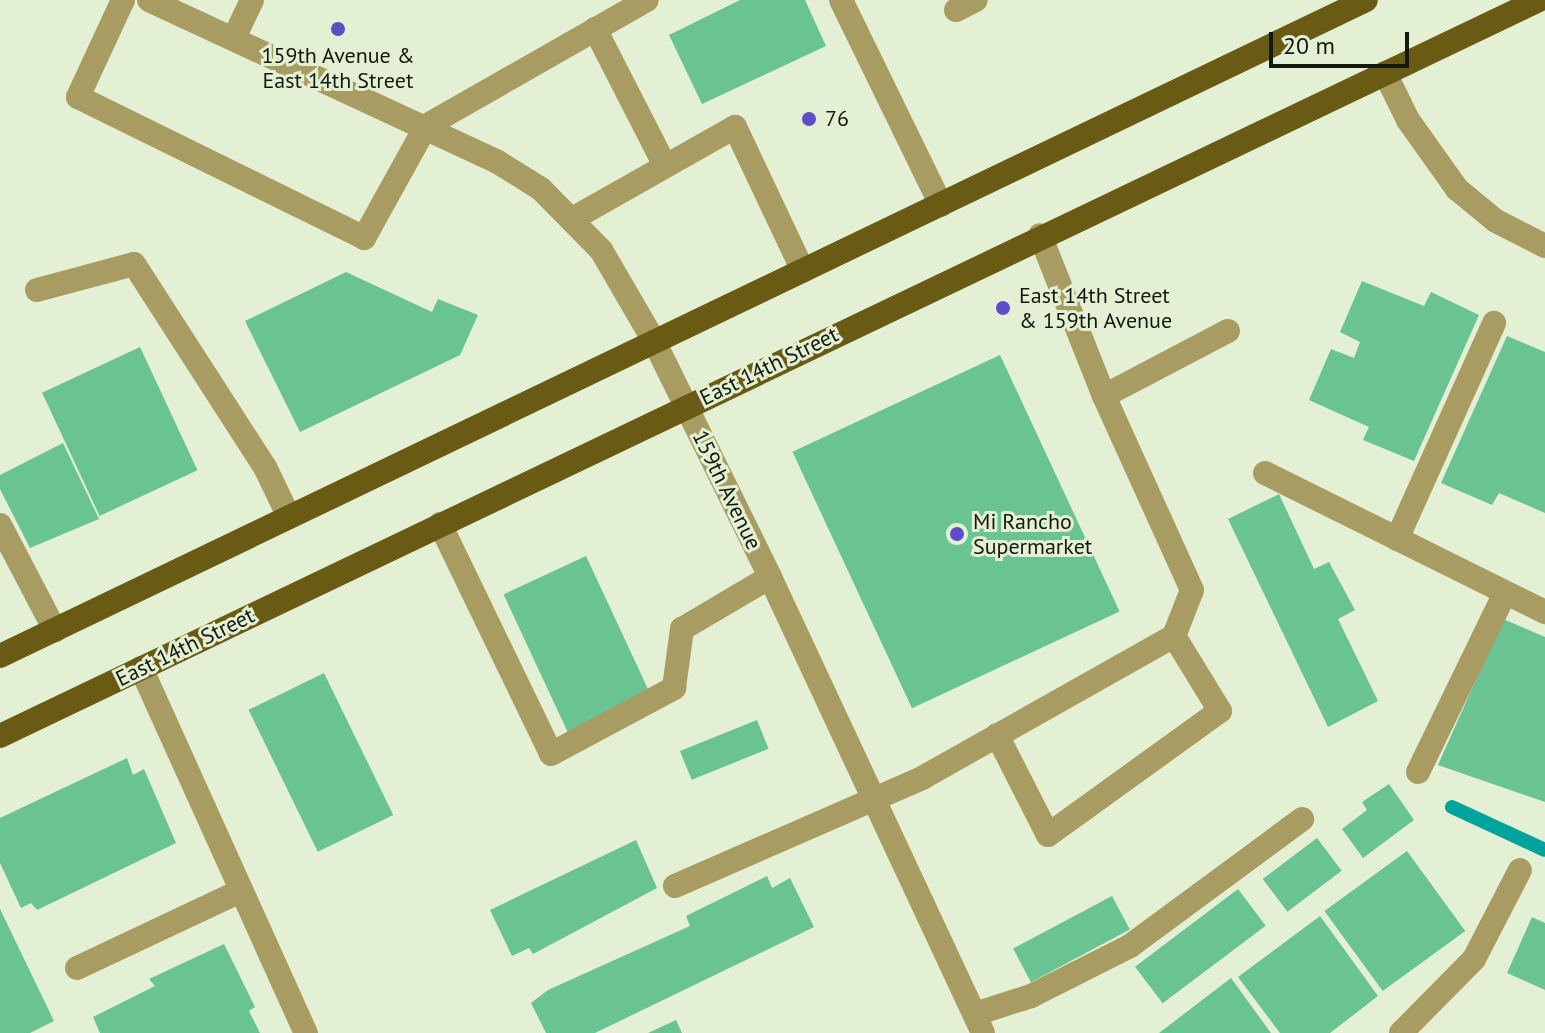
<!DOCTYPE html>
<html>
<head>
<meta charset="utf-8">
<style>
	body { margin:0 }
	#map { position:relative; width:1545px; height:1033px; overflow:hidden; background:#e3f0d4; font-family:"PT Sans",sans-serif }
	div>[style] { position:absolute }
	.stream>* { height:14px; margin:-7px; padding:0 7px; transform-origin:7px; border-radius:7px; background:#00a49d }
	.building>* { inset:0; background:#6ac393; transform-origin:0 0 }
	.minor>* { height:24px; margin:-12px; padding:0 12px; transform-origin:12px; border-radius:12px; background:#a99c63 }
	.major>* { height:24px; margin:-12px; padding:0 12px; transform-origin:12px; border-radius:12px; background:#695a14 }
	.dots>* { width:22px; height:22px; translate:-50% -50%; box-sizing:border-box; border:4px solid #e3f0d4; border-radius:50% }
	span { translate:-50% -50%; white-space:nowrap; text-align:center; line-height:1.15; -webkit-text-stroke:6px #e3f0d4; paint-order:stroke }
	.poi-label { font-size:22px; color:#14190f }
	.left { translate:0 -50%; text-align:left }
	.street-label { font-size:22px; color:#14190f }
	.scale { position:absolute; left:1269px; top:32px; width:140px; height:36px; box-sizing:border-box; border:4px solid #14190f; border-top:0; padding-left:10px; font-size:24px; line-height:28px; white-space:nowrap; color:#14190f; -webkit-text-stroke:6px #e3f0d4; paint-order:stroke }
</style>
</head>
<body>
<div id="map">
	<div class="stream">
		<i style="left:1452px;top:807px;width:102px;rotate:24.8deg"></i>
	</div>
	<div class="building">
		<i style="clip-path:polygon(740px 0,805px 0,826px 46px,702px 104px,669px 35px)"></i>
		<i style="clip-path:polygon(346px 272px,432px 312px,438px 299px,478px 315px,460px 355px,300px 432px,245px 321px)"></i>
		<i style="clip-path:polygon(1362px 281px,1424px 306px,1431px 292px,1479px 315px,1414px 461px,1363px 440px,1369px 427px,1309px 400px,1331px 349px,1354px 358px,1360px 342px,1340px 332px)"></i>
		<i style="clip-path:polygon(1507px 336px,1545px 352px,1545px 513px,1499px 493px,1492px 505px,1441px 483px)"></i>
		<i style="left:140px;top:347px;width:136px;height:108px;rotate:65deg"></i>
		<i style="left:1000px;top:355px;width:283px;height:229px;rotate:65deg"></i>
		<i style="clip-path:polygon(63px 443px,99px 519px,30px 548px,0 489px,0 475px)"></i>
		<i style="clip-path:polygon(1279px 494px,1314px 569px,1329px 562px,1355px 610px,1338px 619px,1378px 701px,1328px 727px,1228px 519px)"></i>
		<i style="left:586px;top:556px;width:153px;height:91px;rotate:65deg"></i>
		<i style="clip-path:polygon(1503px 619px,1545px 637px,1545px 802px,1438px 765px)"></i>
		<i style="left:324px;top:673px;width:158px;height:84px;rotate:64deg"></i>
		<i style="left:757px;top:720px;width:31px;height:83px;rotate:68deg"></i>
		<i style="clip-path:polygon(127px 758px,133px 775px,144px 769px,176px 843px,37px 910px,31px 903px,21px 908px,0 863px,0 818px)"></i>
		<i style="clip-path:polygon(1389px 784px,1414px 820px,1363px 858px,1342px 829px,1367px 810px,1362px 802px)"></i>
		<i style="left:1317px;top:838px;width:41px;height:68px;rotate:53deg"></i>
		<i style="clip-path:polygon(636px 840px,657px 888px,533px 954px,529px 948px,512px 956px,490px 910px)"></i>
		<i style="left:1407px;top:851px;width:99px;height:102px;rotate:54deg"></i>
		<i style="clip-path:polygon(767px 876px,772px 888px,790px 878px,814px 927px,595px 1033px,546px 1033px,531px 1003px,548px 990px,690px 926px,686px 916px)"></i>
		<i style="left:1238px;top:889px;width:46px;height:129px;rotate:53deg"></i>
		<i style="left:1112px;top:896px;width:38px;height:112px;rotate:62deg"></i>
		<i style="clip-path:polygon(0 909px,54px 1021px,30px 1033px,0 1033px)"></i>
		<i style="clip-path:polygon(1320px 916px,1378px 996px,1330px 1033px,1280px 1033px,1238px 977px)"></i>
		<i style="clip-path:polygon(1532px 917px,1545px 923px,1545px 990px,1507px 973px)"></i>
		<i style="clip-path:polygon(224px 944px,255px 1007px,249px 1011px,260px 1033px,100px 1033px,93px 1017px,155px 986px,149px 979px)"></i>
		<i style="clip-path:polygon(1231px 978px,1271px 1033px,1159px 1033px)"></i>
		<i style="clip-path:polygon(676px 1020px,682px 1033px,648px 1033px)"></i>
	</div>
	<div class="minor">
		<i style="left:123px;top:0;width:107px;rotate:114.9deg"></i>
		<i style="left:78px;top:97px;width:319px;rotate:26.2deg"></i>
		<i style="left:364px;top:238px;width:128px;rotate:-61deg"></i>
		<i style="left:426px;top:126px;width:254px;rotate:-29.7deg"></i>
		<i style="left:149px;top:0;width:383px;rotate:24.9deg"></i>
		<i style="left:496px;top:161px;width:53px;rotate:31.9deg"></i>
		<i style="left:541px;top:189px;width:86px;rotate:45.5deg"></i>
		<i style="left:601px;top:250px;width:105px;rotate:59.8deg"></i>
		<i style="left:654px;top:341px;width:263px;rotate:63.8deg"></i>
		<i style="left:770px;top:577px;width:503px;rotate:64.96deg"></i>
		<i style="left:841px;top:0;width:228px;rotate:64deg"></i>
		<i style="left:956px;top:10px;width:22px;rotate:-27deg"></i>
		<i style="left:595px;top:29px;width:152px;rotate:62.9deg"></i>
		<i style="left:234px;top:38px;width:42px;rotate:-64.7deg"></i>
		<i style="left:1385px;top:73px;width:52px;rotate:63.9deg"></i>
		<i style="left:1408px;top:120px;width:85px;rotate:54.6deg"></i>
		<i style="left:1457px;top:189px;width:50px;rotate:39.4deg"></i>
		<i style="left:1496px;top:221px;width:55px;rotate:27deg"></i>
		<i style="left:574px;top:218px;width:185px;rotate:-29.5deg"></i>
		<i style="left:735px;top:127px;width:159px;rotate:64.7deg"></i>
		<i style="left:37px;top:290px;width:100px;rotate:-15deg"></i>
		<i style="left:134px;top:264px;width:242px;rotate:57.2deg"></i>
		<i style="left:265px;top:467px;width:55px;rotate:64.4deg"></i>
		<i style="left:1104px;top:396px;width:140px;rotate:-27.7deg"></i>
		<i style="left:1265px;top:473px;width:313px;rotate:26.4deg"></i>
		<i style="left:440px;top:524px;width:255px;rotate:64.2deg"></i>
		<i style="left:551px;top:754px;width:140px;rotate:-28.2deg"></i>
		<i style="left:674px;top:688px;width:60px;rotate:-82.3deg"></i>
		<i style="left:682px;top:629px;width:102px;rotate:-30.6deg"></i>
		<i style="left:0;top:525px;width:119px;rotate:62.4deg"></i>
		<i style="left:1397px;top:539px;width:237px;rotate:-65.8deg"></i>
		<i style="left:141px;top:668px;width:401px;rotate:65.7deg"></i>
		<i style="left:997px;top:735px;width:112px;rotate:63deg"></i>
		<i style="left:1048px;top:835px;width:212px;rotate:-35.8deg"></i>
		<i style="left:1220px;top:711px;width:88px;rotate:-121.5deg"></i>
		<i style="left:1174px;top:636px;width:49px;rotate:-68.6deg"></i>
		<i style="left:1192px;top:590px;width:213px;rotate:-114.4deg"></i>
		<i style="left:1104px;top:396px;width:173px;rotate:-111.7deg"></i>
		<i style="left:1418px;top:772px;width:199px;rotate:-64.1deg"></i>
		<i style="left:675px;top:886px;width:270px;rotate:-23.6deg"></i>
		<i style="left:922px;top:778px;width:289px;rotate:-29.4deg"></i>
		<i style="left:77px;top:968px;width:181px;rotate:-25.2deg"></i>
		<i style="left:975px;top:1014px;width:59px;rotate:-17.8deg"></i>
		<i style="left:1031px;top:996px;width:111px;rotate:-26.8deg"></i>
		<i style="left:1130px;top:946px;width:214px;rotate:-36.4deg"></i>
		<i style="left:1401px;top:1033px;width:104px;rotate:-45.4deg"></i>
		<i style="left:1474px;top:959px;width:100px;rotate:-62.7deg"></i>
	</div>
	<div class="major">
		<i style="left:0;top:656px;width:1515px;rotate:-25.65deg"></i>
		<i style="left:0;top:736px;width:1706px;rotate:-25.56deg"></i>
	</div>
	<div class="dots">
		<i style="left:338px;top:29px;background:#5b4ec6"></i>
		<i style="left:809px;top:119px;background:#5b4ec6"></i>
		<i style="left:1003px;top:308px;background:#5b4ec6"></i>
		<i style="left:957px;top:534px;background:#5b4ec6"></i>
	</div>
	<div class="poi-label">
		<span style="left:338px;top:68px">159th Avenue &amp;<br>East 14th Street</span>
		<span class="left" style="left:825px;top:119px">76</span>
		<span class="left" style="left:1019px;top:308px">East 14th Street<br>&amp; 159th Avenue</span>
		<span class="left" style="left:973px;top:534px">Mi Rancho<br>Supermarket</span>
	</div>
	<div class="street-label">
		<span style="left:769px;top:366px;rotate:-26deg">East 14th Street</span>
		<span style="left:727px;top:490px;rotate:64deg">159th Avenue</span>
		<span style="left:185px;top:647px;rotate:-26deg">East 14th Street</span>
	</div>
	<div class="scale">20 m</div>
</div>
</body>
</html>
